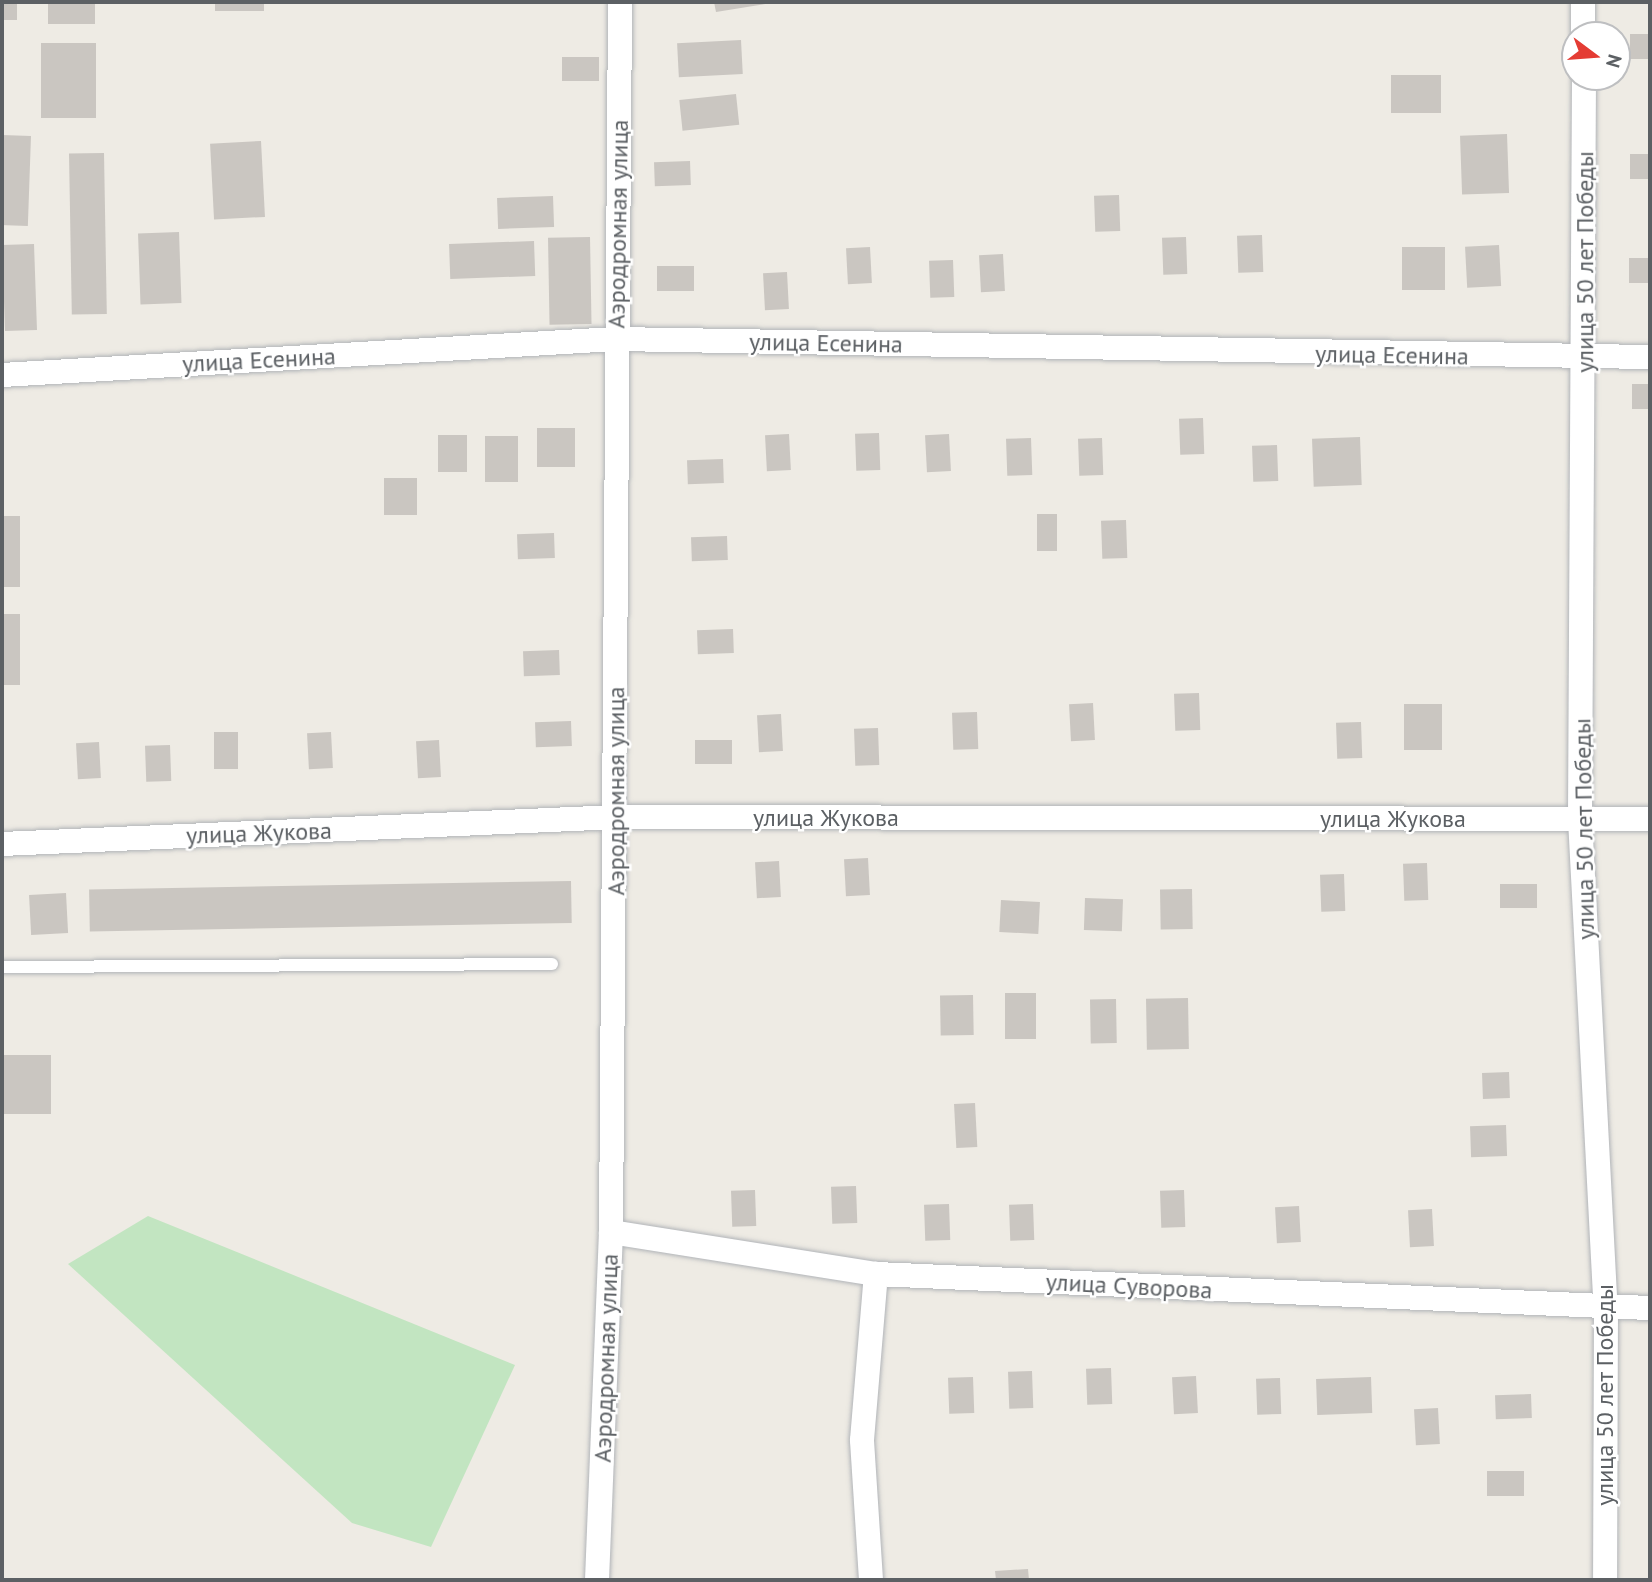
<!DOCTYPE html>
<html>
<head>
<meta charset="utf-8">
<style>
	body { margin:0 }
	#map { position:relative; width:1652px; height:1582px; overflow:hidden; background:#eeebe4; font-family:"PT Sans",sans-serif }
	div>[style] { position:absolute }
	.green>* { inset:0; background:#c2e5c1 }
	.building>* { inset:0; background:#cac6c1; transform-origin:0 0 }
	.roads { filter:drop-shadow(0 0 2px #b1b4b8) drop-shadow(0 0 2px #b1b4b8) }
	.service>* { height:12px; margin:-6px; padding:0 6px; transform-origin:6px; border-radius:6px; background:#fff }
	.minor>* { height:24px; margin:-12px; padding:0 12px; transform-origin:12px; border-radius:12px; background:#fff }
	span { translate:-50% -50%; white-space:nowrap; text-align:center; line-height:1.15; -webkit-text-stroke:5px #fff; paint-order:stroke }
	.street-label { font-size:24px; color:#5c6064 }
	.frame { position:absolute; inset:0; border:4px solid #5c6064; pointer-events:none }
	.north { position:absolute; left:1561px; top:21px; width:70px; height:70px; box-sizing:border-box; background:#fff; border:2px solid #bebfc1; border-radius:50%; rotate:106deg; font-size:19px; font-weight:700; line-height:28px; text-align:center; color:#5c6064 }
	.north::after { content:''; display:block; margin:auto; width:24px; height:32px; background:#e43c34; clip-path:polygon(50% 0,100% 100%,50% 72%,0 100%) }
</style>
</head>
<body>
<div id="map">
	<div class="green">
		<i style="clip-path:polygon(148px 1216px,515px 1365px,431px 1547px,352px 1523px,68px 1264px)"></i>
	</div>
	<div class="building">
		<i style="left:2px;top:2px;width:15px;height:18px"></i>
		<i style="left:48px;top:2px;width:47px;height:22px"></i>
		<i style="left:215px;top:2px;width:49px;height:9px"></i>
		<i style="clip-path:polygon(714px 2px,772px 2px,772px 3px,716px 12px)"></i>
		<i style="left:1650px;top:34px;width:25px;height:20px;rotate:90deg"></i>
		<i style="left:741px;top:40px;width:34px;height:64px;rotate:87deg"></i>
		<i style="left:41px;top:43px;width:55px;height:75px"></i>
		<i style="left:599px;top:57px;width:24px;height:37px;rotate:90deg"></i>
		<i style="left:1391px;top:75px;width:50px;height:38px"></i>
		<i style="left:736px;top:94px;width:31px;height:57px;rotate:84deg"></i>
		<i style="left:1507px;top:134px;width:59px;height:47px;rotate:88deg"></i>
		<i style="left:2px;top:135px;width:29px;height:90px;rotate:2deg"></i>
		<i style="left:261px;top:141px;width:76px;height:51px;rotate:87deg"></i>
		<i style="left:104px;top:153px;width:161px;height:35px;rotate:89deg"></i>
		<i style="left:1630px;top:154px;width:20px;height:25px"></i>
		<i style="left:690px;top:161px;width:24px;height:36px;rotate:88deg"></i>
		<i style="left:1119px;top:195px;width:36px;height:25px;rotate:88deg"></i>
		<i style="left:553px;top:196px;width:31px;height:56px;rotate:88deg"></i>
		<i style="left:179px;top:232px;width:71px;height:41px;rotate:88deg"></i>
		<i style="left:1262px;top:235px;width:37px;height:25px;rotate:88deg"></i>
		<i style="left:590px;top:237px;width:87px;height:42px;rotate:89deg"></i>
		<i style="left:1186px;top:237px;width:37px;height:24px;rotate:88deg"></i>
		<i style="left:534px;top:241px;width:35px;height:85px;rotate:88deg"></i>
		<i style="left:34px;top:244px;width:86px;height:32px;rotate:88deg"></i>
		<i style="left:1499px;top:245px;width:41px;height:34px;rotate:87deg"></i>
		<i style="left:870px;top:247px;width:36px;height:24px;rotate:87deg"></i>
		<i style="left:1402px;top:247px;width:43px;height:43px"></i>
		<i style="left:1003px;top:254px;width:37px;height:24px;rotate:87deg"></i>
		<i style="left:1650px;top:258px;width:25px;height:21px;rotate:90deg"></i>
		<i style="left:953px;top:260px;width:37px;height:24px;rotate:88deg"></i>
		<i style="left:694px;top:266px;width:25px;height:37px;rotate:90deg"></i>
		<i style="left:787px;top:272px;width:37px;height:24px;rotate:87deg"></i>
		<i style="left:1632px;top:384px;width:18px;height:25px"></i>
		<i style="left:1203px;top:418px;width:36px;height:24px;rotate:88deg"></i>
		<i style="left:537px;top:428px;width:38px;height:39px"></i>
		<i style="left:879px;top:433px;width:37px;height:24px;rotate:88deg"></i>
		<i style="left:789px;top:434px;width:36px;height:24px;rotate:87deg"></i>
		<i style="left:949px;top:434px;width:37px;height:24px;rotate:87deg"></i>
		<i style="left:438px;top:435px;width:29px;height:37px"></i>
		<i style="left:518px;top:436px;width:46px;height:33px;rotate:90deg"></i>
		<i style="left:1360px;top:437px;width:48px;height:48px;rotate:88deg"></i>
		<i style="left:1031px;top:438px;width:37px;height:25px;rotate:88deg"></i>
		<i style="left:1102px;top:438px;width:37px;height:24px;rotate:88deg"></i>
		<i style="left:1277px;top:445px;width:36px;height:25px;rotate:88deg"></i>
		<i style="left:723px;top:459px;width:24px;height:36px;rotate:88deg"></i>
		<i style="left:384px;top:478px;width:33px;height:37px"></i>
		<i style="left:1037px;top:514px;width:20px;height:37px"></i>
		<i style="left:2px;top:516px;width:18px;height:71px"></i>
		<i style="left:1126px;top:520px;width:38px;height:25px;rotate:88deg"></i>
		<i style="left:554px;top:533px;width:25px;height:37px;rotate:88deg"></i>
		<i style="left:727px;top:536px;width:24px;height:36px;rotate:88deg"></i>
		<i style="left:2px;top:614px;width:18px;height:71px"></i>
		<i style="left:733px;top:629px;width:24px;height:36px;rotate:88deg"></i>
		<i style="left:559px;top:650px;width:25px;height:36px;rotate:88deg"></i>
		<i style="left:1199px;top:693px;width:37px;height:25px;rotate:88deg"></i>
		<i style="left:1093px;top:703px;width:37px;height:24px;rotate:87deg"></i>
		<i style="left:1404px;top:704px;width:38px;height:46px"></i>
		<i style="left:977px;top:712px;width:37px;height:25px;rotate:88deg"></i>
		<i style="left:781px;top:714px;width:37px;height:24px;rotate:87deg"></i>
		<i style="left:571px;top:721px;width:25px;height:36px;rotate:88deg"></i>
		<i style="left:1361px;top:722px;width:36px;height:25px;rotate:88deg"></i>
		<i style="left:878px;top:728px;width:37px;height:24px;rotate:88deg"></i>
		<i style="left:214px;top:732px;width:24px;height:37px"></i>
		<i style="left:331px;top:732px;width:36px;height:24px;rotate:87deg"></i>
		<i style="left:439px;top:740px;width:37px;height:23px;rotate:87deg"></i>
		<i style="left:732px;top:740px;width:24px;height:37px;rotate:90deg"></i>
		<i style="left:99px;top:742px;width:36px;height:23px;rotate:87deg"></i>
		<i style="left:170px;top:745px;width:36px;height:25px;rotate:88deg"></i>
		<i style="left:868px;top:858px;width:37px;height:24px;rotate:87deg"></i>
		<i style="left:779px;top:861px;width:36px;height:24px;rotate:87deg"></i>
		<i style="left:1427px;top:863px;width:37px;height:24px;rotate:88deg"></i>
		<i style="left:1344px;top:874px;width:37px;height:24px;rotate:88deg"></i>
		<i style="left:571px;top:881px;width:42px;height:482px;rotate:89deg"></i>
		<i style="left:1537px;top:884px;width:24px;height:37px;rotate:90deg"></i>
		<i style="left:1192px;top:889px;width:40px;height:32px;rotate:89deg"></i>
		<i style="left:66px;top:893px;width:40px;height:37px;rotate:87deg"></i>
		<i style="left:1085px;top:898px;width:38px;height:32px;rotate:2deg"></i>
		<i style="left:1001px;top:900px;width:39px;height:32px;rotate:3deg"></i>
		<i style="left:1005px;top:993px;width:31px;height:46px"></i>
		<i style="left:973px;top:995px;width:40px;height:33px;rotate:89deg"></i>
		<i style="left:1188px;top:998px;width:51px;height:42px;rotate:89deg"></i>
		<i style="left:1116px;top:999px;width:44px;height:26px;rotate:89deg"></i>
		<i style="left:2px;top:1055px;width:49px;height:59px"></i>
		<i style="left:1509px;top:1072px;width:26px;height:27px;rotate:88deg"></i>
		<i style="left:975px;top:1103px;width:44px;height:21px;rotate:87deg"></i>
		<i style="left:1506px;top:1125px;width:31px;height:36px;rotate:88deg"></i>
		<i style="left:856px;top:1186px;width:37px;height:25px;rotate:88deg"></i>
		<i style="left:755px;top:1190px;width:36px;height:24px;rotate:88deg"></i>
		<i style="left:1184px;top:1190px;width:37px;height:24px;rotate:88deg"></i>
		<i style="left:949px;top:1204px;width:36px;height:25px;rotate:88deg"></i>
		<i style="left:1033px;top:1204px;width:36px;height:24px;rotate:88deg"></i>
		<i style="left:1299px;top:1206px;width:36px;height:24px;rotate:87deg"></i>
		<i style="left:1432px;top:1209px;width:37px;height:24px;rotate:87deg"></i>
		<i style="left:1111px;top:1368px;width:36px;height:25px;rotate:88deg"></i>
		<i style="left:1032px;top:1371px;width:37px;height:24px;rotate:88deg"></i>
		<i style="left:1196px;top:1376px;width:37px;height:24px;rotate:87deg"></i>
		<i style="left:973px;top:1377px;width:36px;height:25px;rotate:88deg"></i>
		<i style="left:1371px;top:1377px;width:36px;height:55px;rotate:88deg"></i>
		<i style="left:1280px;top:1378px;width:36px;height:24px;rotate:88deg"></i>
		<i style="left:1531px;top:1394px;width:24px;height:36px;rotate:88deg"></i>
		<i style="left:1438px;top:1408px;width:36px;height:24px;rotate:87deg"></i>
		<i style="left:1524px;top:1471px;width:25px;height:37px;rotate:90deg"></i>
		<i style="clip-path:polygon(1028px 1569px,1029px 1580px,996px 1580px,995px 1571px)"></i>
	</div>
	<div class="roads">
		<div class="service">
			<i style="left:2px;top:967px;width:550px;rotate:-0.31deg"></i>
		</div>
		<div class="minor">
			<i style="left:1583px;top:2px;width:33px;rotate:90deg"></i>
			<i style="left:1584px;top:77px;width:742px;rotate:90.31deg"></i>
			<i style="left:1580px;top:819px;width:491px;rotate:87deg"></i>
			<i style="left:1606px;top:1309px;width:271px;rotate:90.2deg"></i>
			<i style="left:2px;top:375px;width:615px;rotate:-3.36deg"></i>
			<i style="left:616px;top:339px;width:1034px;rotate:1deg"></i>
			<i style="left:2px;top:844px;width:616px;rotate:-2.51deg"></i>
			<i style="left:617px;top:817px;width:1033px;rotate:0.11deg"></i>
			<i style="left:611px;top:1232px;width:268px;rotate:9deg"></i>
			<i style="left:876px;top:1274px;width:775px;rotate:2.52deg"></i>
			<i style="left:597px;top:1580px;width:348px;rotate:-87.7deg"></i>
			<i style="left:611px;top:1232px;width:1230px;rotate:-89.58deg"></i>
			<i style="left:871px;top:1580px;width:140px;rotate:-93.7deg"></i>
			<i style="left:862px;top:1440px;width:167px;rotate:-85.2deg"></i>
		</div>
	</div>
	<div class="street-label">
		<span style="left:618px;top:224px;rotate:-89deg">Аэродромная улица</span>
		<span style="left:1585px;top:262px;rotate:-90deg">улица 50 лет Победы</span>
		<span style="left:826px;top:343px;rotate:1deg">улица Есенина</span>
		<span style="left:1392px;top:355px;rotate:1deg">улица Есенина</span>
		<span style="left:259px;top:360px;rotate:-3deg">улица Есенина</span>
		<span style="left:616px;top:791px;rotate:-90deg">Аэродромная улица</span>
		<span style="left:826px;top:818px">улица Жукова</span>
		<span style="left:1393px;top:819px">улица Жукова</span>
		<span style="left:1584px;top:829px;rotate:-91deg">улица 50 лет Победы</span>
		<span style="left:259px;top:833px;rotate:-2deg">улица Жукова</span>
		<span style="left:1129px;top:1286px;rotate:3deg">улица Суворова</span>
		<span style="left:606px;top:1358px;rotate:-88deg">Аэродромная улица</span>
		<span style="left:1605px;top:1395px;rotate:-90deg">улица 50 лет Победы</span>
	</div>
	<div class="frame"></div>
	<div class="north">N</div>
</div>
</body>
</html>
